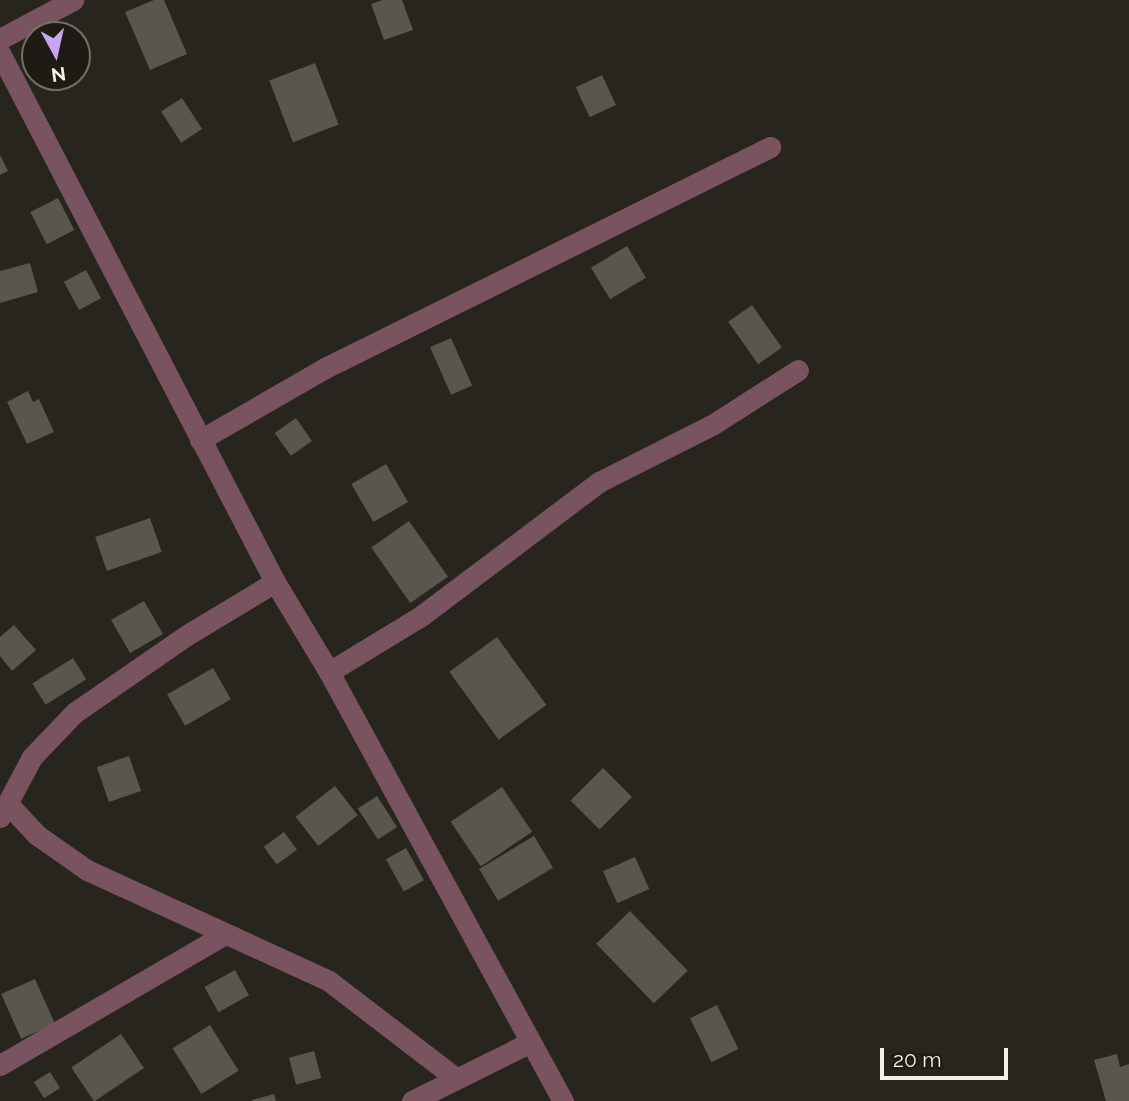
<!DOCTYPE html>
<html>
<head>
<meta charset="utf-8">
<style>
	body { margin:0 }
	#map { position:relative; width:1129px; height:1101px; overflow:hidden; background:#27251d; font-family:Raleway,sans-serif }
	div>[style] { position:absolute }
	.building>* { inset:0; background:#58564d; transform-origin:0 0 }
	.street>* { height:21px; margin:-10.5px; padding:0 10.5px; transform-origin:10.5px; border-radius:10.5px; background:#7a5360 }
	span { translate:-50% -50%; white-space:nowrap; text-align:center; line-height:1.15; -webkit-text-stroke:5px #1e1b14; paint-order:stroke }
	.north { position:absolute; left:21px; top:21px; width:70px; height:70px; box-sizing:border-box; background:#1e1b14; border:2px solid #72706a; border-radius:50%; rotate:172deg; font-size:19px; font-weight:700; line-height:28px; text-align:center; color:#f1f0ea }
	.north::after { content:''; display:block; margin:auto; width:24px; height:32px; background:#c6a6f0; clip-path:polygon(50% 0,100% 100%,50% 72%,0 100%) }
	.scale { position:absolute; left:880px; top:1048px; width:128px; height:32px; box-sizing:border-box; border:4px solid #f1f0ea; border-top:0; padding-left:9px; font-size:21px; line-height:24px; white-space:nowrap; color:#f1f0ea; -webkit-text-stroke:5px #1e1b14; paint-order:stroke }
</style>
</head>
<body>
<div id="map">
	<div class="building">
		<i style="clip-path:polygon(154px 0,164px 0,187px 54px,150px 70px,125px 12px)"></i>
		<i style="clip-path:polygon(383px 0,402px 0,413px 30px,384px 40px,371px 4px)"></i>
		<i style="left:315px;top:63px;width:66px;height:49px;rotate:69deg"></i>
		<i style="left:602px;top:75px;width:33px;height:29px;rotate:65deg"></i>
		<i style="left:182px;top:98px;width:37px;height:25px;rotate:57deg"></i>
		<i style="clip-path:polygon(0 155px,8px 171px,0 175px)"></i>
		<i style="left:58px;top:198px;width:36px;height:31px;rotate:63deg"></i>
		<i style="left:627px;top:246px;width:37px;height:42px;rotate:59deg"></i>
		<i style="clip-path:polygon(30px 263px,38px 292px,0 303px,0 271px)"></i>
		<i style="left:86px;top:270px;width:32px;height:25px;rotate:62deg"></i>
		<i style="left:752px;top:305px;width:52px;height:29px;rotate:55deg"></i>
		<i style="left:451px;top:338px;width:52px;height:23px;rotate:66deg"></i>
		<i style="clip-path:polygon(28px 391px,33px 402px,39px 399px,54px 432px,27px 444px,7px 402px)"></i>
		<i style="left:296px;top:418px;width:28px;height:26px;rotate:55deg"></i>
		<i style="left:386px;top:464px;width:44px;height:40px;rotate:60deg"></i>
		<i style="left:150px;top:518px;width:36px;height:58px;rotate:71deg"></i>
		<i style="left:409px;top:521px;width:68px;height:46px;rotate:55deg"></i>
		<i style="left:144px;top:601px;width:38px;height:38px;rotate:60deg"></i>
		<i style="clip-path:polygon(14px 625px,36px 650px,12px 671px,0 656px,0 637px)"></i>
		<i style="left:497px;top:637px;width:84px;height:59px;rotate:54deg"></i>
		<i style="left:73px;top:658px;width:25px;height:48px;rotate:58deg"></i>
		<i style="left:213px;top:668px;width:36px;height:53px;rotate:60deg"></i>
		<i style="left:129px;top:756px;width:37px;height:34px;rotate:71deg"></i>
		<i style="left:603px;top:768px;width:41px;height:46px;rotate:45deg"></i>
		<i style="left:335px;top:786px;width:37px;height:50px;rotate:52deg"></i>
		<i style="left:502px;top:787px;width:54px;height:62px;rotate:56deg"></i>
		<i style="left:377px;top:796px;width:37px;height:23px;rotate:57deg"></i>
		<i style="left:284px;top:832px;width:22px;height:25px;rotate:54deg"></i>
		<i style="left:534px;top:836px;width:37px;height:64px;rotate:59deg"></i>
		<i style="left:406px;top:848px;width:37px;height:23px;rotate:61deg"></i>
		<i style="left:635px;top:857px;width:35px;height:35px;rotate:66deg"></i>
		<i style="left:630px;top:911px;width:83px;height:47px;rotate:46deg"></i>
		<i style="left:235px;top:970px;width:29px;height:35px;rotate:61deg"></i>
		<i style="left:35px;top:979px;width:49px;height:37px;rotate:66deg"></i>
		<i style="left:717px;top:1005px;width:49px;height:30px;rotate:64deg"></i>
		<i style="left:210px;top:1025px;width:54px;height:44px;rotate:58deg"></i>
		<i style="left:121px;top:1034px;width:41px;height:60px;rotate:56deg"></i>
		<i style="left:314px;top:1051px;width:28px;height:26px;rotate:75deg"></i>
		<i style="clip-path:polygon(1117px 1054px,1120px 1067px,1129px 1064px,1129px 1101px,1106px 1101px,1094px 1060px)"></i>
		<i style="left:50px;top:1072px;width:19px;height:19px;rotate:58deg"></i>
		<i style="clip-path:polygon(274px 1094px,276px 1101px,252px 1101px,252px 1100px)"></i>
	</div>
	<div class="street">
		<i style="left:0;top:39px;width:83px;rotate:-28.1deg"></i>
		<i style="left:0;top:53px;width:596px;rotate:62.53deg"></i>
		<i style="left:275px;top:582px;width:105px;rotate:59deg"></i>
		<i style="left:329px;top:672px;width:489px;rotate:61.4deg"></i>
		<i style="left:200px;top:440px;width:144px;rotate:-29.9deg"></i>
		<i style="left:325px;top:368px;width:497px;rotate:-26.4deg"></i>
		<i style="left:329px;top:672px;width:108px;rotate:-31.3deg"></i>
		<i style="left:421px;top:616px;width:223px;rotate:-37deg"></i>
		<i style="left:599px;top:482px;width:127px;rotate:-26.8deg"></i>
		<i style="left:712px;top:425px;width:102px;rotate:-32.6deg"></i>
		<i style="left:9px;top:805px;width:41px;rotate:47deg"></i>
		<i style="left:37px;top:835px;width:61px;rotate:35deg"></i>
		<i style="left:87px;top:870px;width:266px;rotate:24.6deg"></i>
		<i style="left:329px;top:981px;width:158px;rotate:37.5deg"></i>
		<i style="left:0;top:817px;width:68px;rotate:-61.9deg"></i>
		<i style="left:32px;top:757px;width:61px;rotate:-46.3deg"></i>
		<i style="left:74px;top:713px;width:137px;rotate:-34.6deg"></i>
		<i style="left:187px;top:635px;width:103px;rotate:-31.1deg"></i>
		<i style="left:0;top:1065px;width:258px;rotate:-30.2deg"></i>
		<i style="left:412px;top:1101px;width:131px;rotate:-26.4deg"></i>
	</div>
	<div class="north">N</div>
	<div class="scale">20 m</div>
</div>
</body>
</html>
